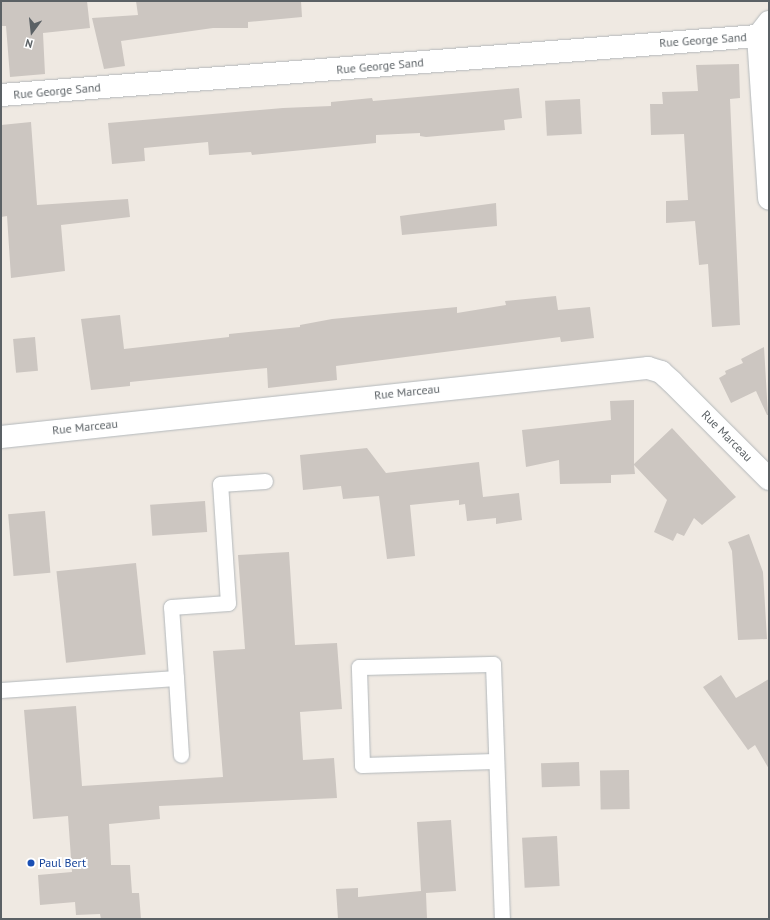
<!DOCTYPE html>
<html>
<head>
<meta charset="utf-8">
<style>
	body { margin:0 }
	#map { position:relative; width:770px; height:920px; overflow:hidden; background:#efe9e2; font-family:"PT Sans",sans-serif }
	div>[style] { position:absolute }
	.building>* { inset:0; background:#ccc6c1; transform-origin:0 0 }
	.roads { filter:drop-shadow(0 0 1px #b3b8bb) drop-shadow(0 0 1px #b3b8bb) }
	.lane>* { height:15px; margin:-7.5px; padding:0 7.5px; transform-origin:7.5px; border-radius:7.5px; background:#fff }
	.street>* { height:22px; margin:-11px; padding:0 11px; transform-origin:11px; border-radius:11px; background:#fff }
	.dots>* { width:11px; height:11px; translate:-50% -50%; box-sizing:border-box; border:2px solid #fff; border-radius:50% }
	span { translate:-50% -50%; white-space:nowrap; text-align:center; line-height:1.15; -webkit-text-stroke:4px #fff; paint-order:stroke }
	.street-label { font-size:12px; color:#5b6165 }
	.transit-label { font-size:12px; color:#164399 }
	.left { translate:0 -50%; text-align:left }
	.frame { position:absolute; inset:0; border:2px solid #5b6165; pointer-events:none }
	.north { position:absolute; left:12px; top:12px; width:40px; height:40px; -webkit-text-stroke:3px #fff; paint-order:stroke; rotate:195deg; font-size:11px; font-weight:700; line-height:16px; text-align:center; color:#5b6165 }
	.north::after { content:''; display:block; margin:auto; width:14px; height:18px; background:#5b6165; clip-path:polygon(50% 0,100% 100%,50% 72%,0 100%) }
</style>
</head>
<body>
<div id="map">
	<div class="building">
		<i style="clip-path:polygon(1px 1px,87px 1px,90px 28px,43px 33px,45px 74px,10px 77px,6px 26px,1px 26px)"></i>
		<i style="clip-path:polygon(136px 1px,301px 1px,302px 17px,248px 22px,248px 28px,213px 28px,121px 41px,125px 66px,104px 69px,92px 18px,138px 15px)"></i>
		<i style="clip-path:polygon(739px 64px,740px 98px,730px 99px,740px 325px,712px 327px,708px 264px,699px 265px,695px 221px,666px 223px,666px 201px,688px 200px,684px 134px,651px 135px,650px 104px,663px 104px,662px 92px,698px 91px,696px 65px)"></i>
		<i style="clip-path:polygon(519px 88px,522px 118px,504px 120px,505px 130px,426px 137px,420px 136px,420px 133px,376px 135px,376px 143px,252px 155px,251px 152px,209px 155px,208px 142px,144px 148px,145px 161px,112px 164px,108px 123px,283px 108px,331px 106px,331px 102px,372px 98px,373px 101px)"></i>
		<i style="left:580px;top:99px;width:35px;height:35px;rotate:87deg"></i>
		<i style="clip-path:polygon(31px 122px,37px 205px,128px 199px,130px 217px,61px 225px,65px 271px,11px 278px,7px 216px,1px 217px,1px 125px)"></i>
		<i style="clip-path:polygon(496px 203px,497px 226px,402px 235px,400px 216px)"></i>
		<i style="clip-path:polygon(556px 296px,558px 310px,590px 307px,594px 338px,561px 342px,560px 337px,336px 366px,337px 380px,268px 388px,267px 368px,130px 382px,130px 386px,91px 390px,81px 319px,120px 315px,124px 349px,229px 337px,229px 334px,300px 327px,300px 325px,332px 319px,457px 307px,457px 313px,506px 305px,505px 301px)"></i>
		<i style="left:35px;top:337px;width:34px;height:22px;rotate:85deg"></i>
		<i style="clip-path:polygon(764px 347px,768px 415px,767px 415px,756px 391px,731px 403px,719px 378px,726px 374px,725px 371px,743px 363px,741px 359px)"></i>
		<i style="clip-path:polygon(634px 400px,634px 464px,672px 428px,736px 497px,702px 525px,694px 518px,684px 536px,677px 533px,673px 541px,654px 532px,667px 500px,634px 465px,635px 474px,611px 475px,611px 483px,560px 484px,559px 460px,526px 467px,522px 430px,611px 420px,610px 401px)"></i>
		<i style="clip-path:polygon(367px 448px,386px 473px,479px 462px,483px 497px,519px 493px,522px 520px,496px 524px,496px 518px,467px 521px,465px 504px,459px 505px,459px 500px,410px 505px,415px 556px,387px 559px,379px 496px,343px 499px,341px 486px,303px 490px,300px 455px)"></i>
		<i style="left:205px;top:501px;width:31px;height:55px;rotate:86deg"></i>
		<i style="left:45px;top:511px;width:62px;height:37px;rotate:85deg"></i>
		<i style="clip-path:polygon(749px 534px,763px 572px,767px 639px,738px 640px,732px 551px,728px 542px)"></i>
		<i style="clip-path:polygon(289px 552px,295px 645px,337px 643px,342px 709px,300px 712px,303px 760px,334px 758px,337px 798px,159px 806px,160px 819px,109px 824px,111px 865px,130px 865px,132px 893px,139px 893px,141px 919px,101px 919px,100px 914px,76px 915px,75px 902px,40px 905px,38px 875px,72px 872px,68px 816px,33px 819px,24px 710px,76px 706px,82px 786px,223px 777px,213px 651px,245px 649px,238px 555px)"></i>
		<i style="left:136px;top:563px;width:92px;height:80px;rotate:84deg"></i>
		<i style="clip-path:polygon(721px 675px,736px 698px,769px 679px,769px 769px,755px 745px,748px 750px,703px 687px)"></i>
		<i style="left:579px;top:762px;width:24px;height:38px;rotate:88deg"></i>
		<i style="left:629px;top:770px;width:39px;height:29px;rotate:89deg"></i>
		<i style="clip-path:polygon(451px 820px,456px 891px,426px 893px,427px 919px,338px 919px,336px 889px,358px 888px,358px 897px,421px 891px,417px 822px)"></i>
		<i style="left:557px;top:836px;width:50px;height:35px;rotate:87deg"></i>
	</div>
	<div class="roads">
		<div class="lane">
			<i style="left:176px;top:678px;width:77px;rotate:86.3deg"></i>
			<i style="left:1px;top:690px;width:175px;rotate:-3.9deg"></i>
			<i style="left:176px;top:678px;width:71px;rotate:-94deg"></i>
			<i style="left:171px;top:607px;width:57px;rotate:-4deg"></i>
			<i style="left:228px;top:603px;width:119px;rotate:-93.8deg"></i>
			<i style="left:220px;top:484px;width:45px;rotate:-3.8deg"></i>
			<i style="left:495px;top:761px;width:133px;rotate:178.3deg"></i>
			<i style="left:362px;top:765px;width:98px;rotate:-91.8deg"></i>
			<i style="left:359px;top:667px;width:134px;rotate:-1.3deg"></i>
			<i style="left:493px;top:664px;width:255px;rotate:88deg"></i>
		</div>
		<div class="street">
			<i style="left:769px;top:22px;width:18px;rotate:128deg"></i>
			<i style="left:758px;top:36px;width:163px;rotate:86.1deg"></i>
			<i style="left:1px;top:95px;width:759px;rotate:-4.46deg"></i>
			<i style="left:1px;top:437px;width:651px;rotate:-6.09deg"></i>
			<i style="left:648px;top:368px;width:14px;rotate:17deg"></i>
			<i style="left:661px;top:372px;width:15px;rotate:42deg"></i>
			<i style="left:672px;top:382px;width:137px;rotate:45deg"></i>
		</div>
	</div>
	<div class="dots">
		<i style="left:31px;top:863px;background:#1a4fb4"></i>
	</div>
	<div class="street-label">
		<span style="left:703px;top:40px;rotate:-4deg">Rue George Sand</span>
		<span style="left:380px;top:66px;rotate:-5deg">Rue George Sand</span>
		<span style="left:57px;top:91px;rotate:-5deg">Rue George Sand</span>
		<span style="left:407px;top:392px;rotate:-6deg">Rue Marceau</span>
		<span style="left:85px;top:427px;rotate:-6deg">Rue Marceau</span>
		<span style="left:727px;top:436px;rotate:45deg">Rue Marceau</span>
	</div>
	<div class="transit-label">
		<span class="left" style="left:39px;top:863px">Paul Bert</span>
	</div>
	<div class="frame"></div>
	<div class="north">N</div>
</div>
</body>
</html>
